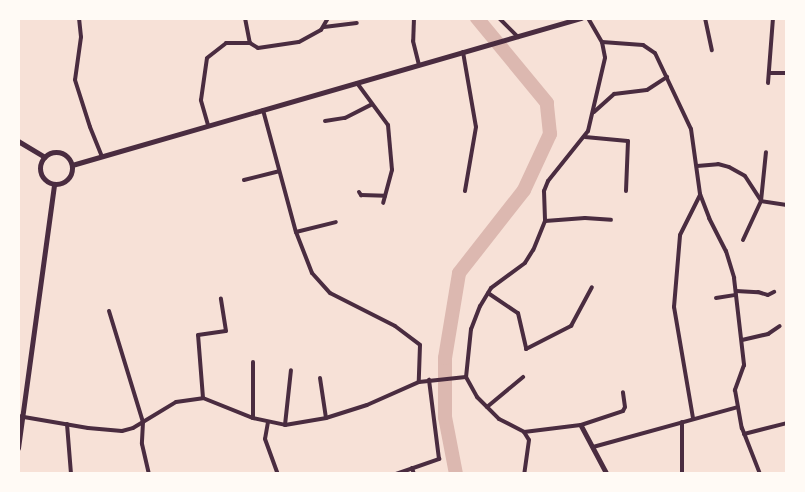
<!DOCTYPE html>
<html>
<head>
<meta charset="utf-8">
<style>
	body { margin:0 }
	#map { position:relative; width:805px; height:492px; overflow:hidden; background:#f7e1d7; font-family:"PT Serif",serif }
	div>[style] { position:absolute }
	.river>* { height:14px; margin:-7px; padding:0 7px; transform-origin:7px; border-radius:7px; background:#dcb8b0 }
	.minor>* { height:4px; margin:-2px; padding:0 2px; transform-origin:2px; border-radius:2px; background:#4a2c40 }
	.tertiary>* { height:4.5px; margin:-2.25px; padding:0 2.25px; transform-origin:2.25px; border-radius:2.25px; background:#4a2c40 }
	.secondary>* { height:5px; margin:-2.5px; padding:0 2.5px; transform-origin:2.5px; border-radius:2.5px; background:#4a2c40 }
	.secondary>.ring { margin:-2.5px; padding:0; box-sizing:content-box; background:none; border:5px solid #4a2c40; border-radius:50% }
	span { translate:-50% -50%; white-space:nowrap; text-align:center; line-height:1.15; -webkit-text-stroke:5px #fffaf5; paint-order:stroke }
	.frame { position:absolute; inset:0; border:20px solid #fffaf5; pointer-events:none }
</style>
</head>
<body>
<div id="map">
	<div class="river">
		<i style="left:456px;top:474px;width:58px;rotate:-100.9deg"></i>
		<i style="left:445px;top:417px;width:59px;rotate:-90deg"></i>
		<i style="left:445px;top:358px;width:86px;rotate:-80.6deg"></i>
		<i style="left:459px;top:273px;width:105px;rotate:-51.9deg"></i>
		<i style="left:524px;top:190px;width:62px;rotate:-65.1deg"></i>
		<i style="left:550px;top:134px;width:31px;rotate:-96deg"></i>
		<i style="left:547px;top:103px;width:110px;rotate:-129.5deg"></i>
	</div>
	<div class="minor">
		<i style="left:79px;top:18px;width:19px;rotate:84deg"></i>
		<i style="left:81px;top:37px;width:43px;rotate:97.9deg"></i>
		<i style="left:75px;top:80px;width:49px;rotate:72.3deg"></i>
		<i style="left:90px;top:127px;width:31px;rotate:68deg"></i>
		<i style="left:245px;top:18px;width:25px;rotate:79deg"></i>
		<i style="left:414px;top:18px;width:23px;rotate:92deg"></i>
		<i style="left:413px;top:41px;width:25px;rotate:76deg"></i>
		<i style="left:499px;top:18px;width:27px;rotate:45deg"></i>
		<i style="left:588px;top:18px;width:28px;rotate:60deg"></i>
		<i style="left:602px;top:42px;width:16px;rotate:79deg"></i>
		<i style="left:605px;top:58px;width:75px;rotate:103.1deg"></i>
		<i style="left:588px;top:131px;width:64px;rotate:128.7deg"></i>
		<i style="left:548px;top:181px;width:11px;rotate:112deg"></i>
		<i style="left:544px;top:191px;width:30px;rotate:88deg"></i>
		<i style="left:545px;top:221px;width:31px;rotate:112deg"></i>
		<i style="left:533px;top:250px;width:15px;rotate:122deg"></i>
		<i style="left:525px;top:263px;width:42px;rotate:143.7deg"></i>
		<i style="left:491px;top:288px;width:21px;rotate:121deg"></i>
		<i style="left:480px;top:306px;width:25px;rotate:111deg"></i>
		<i style="left:471px;top:329px;width:48px;rotate:95.9deg"></i>
		<i style="left:466px;top:377px;width:23px;rotate:61deg"></i>
		<i style="left:477px;top:397px;width:31px;rotate:45deg"></i>
		<i style="left:499px;top:419px;width:28px;rotate:27deg"></i>
		<i style="left:524px;top:432px;width:57px;rotate:-7deg"></i>
		<i style="left:581px;top:425px;width:44px;rotate:-18.4deg"></i>
		<i style="left:623px;top:411px;width:4px;rotate:-63deg"></i>
		<i style="left:625px;top:407px;width:15px;rotate:-98deg"></i>
		<i style="left:705px;top:18px;width:33px;rotate:78deg"></i>
		<i style="left:324px;top:27px;width:33px;rotate:-7deg"></i>
		<i style="left:602px;top:42px;width:41px;rotate:4.2deg"></i>
		<i style="left:643px;top:45px;width:14px;rotate:34deg"></i>
		<i style="left:655px;top:53px;width:84px;rotate:64.7deg"></i>
		<i style="left:691px;top:129px;width:66px;rotate:82.1deg"></i>
		<i style="left:700px;top:194px;width:26px;rotate:69deg"></i>
		<i style="left:709px;top:218px;width:37px;rotate:63deg"></i>
		<i style="left:726px;top:251px;width:28px;rotate:73deg"></i>
		<i style="left:734px;top:278px;width:88px;rotate:83.4deg"></i>
		<i style="left:744px;top:365px;width:27px;rotate:110deg"></i>
		<i style="left:735px;top:390px;width:39px;rotate:80deg"></i>
		<i style="left:742px;top:428px;width:49px;rotate:68.6deg"></i>
		<i style="left:463px;top:52px;width:76px;rotate:80.2deg"></i>
		<i style="left:476px;top:127px;width:65px;rotate:99.8deg"></i>
		<i style="left:769px;top:73px;width:18px"></i>
		<i style="left:357px;top:83px;width:52px;rotate:53.6deg"></i>
		<i style="left:388px;top:125px;width:45px;rotate:84.9deg"></i>
		<i style="left:392px;top:170px;width:34px;rotate:105deg"></i>
		<i style="left:768px;top:83px;width:65px;rotate:-85.6deg"></i>
		<i style="left:263px;top:110px;width:126px;rotate:74.9deg"></i>
		<i style="left:296px;top:232px;width:44px;rotate:68.7deg"></i>
		<i style="left:312px;top:273px;width:27px;rotate:48deg"></i>
		<i style="left:330px;top:293px;width:73px;rotate:26.9deg"></i>
		<i style="left:395px;top:326px;width:31px;rotate:37deg"></i>
		<i style="left:420px;top:345px;width:37px;rotate:92deg"></i>
		<i style="left:594px;top:112px;width:27px;rotate:-42deg"></i>
		<i style="left:614px;top:94px;width:33px;rotate:-7deg"></i>
		<i style="left:647px;top:90px;width:24px;rotate:-33deg"></i>
		<i style="left:325px;top:121px;width:20px;rotate:-9deg"></i>
		<i style="left:345px;top:118px;width:30px;rotate:-27deg"></i>
		<i style="left:208px;top:125px;width:26px;rotate:-106deg"></i>
		<i style="left:201px;top:100px;width:42px;rotate:-81.9deg"></i>
		<i style="left:207px;top:58px;width:24px;rotate:-38deg"></i>
		<i style="left:226px;top:43px;width:24px"></i>
		<i style="left:250px;top:43px;width:9px;rotate:32deg"></i>
		<i style="left:258px;top:48px;width:41px;rotate:-8.3deg"></i>
		<i style="left:299px;top:42px;width:25px;rotate:-29deg"></i>
		<i style="left:321px;top:30px;width:14px;rotate:-60deg"></i>
		<i style="left:585px;top:137px;width:43px;rotate:5.3deg"></i>
		<i style="left:628px;top:141px;width:50px;rotate:92.3deg"></i>
		<i style="left:697px;top:166px;width:21px;rotate:-5deg"></i>
		<i style="left:718px;top:164px;width:11px;rotate:15deg"></i>
		<i style="left:729px;top:167px;width:18px;rotate:29deg"></i>
		<i style="left:745px;top:176px;width:30px;rotate:57deg"></i>
		<i style="left:761px;top:201px;width:26px;rotate:9deg"></i>
		<i style="left:244px;top:180px;width:36px;rotate:-14deg"></i>
		<i style="left:359px;top:192px;width:4px;rotate:56deg"></i>
		<i style="left:361px;top:195px;width:24px;rotate:2deg"></i>
		<i style="left:545px;top:221px;width:40px;rotate:-4.3deg"></i>
		<i style="left:585px;top:218px;width:26px;rotate:4deg"></i>
		<i style="left:296px;top:232px;width:41px;rotate:-14deg"></i>
		<i style="left:743px;top:240px;width:43px;rotate:-65.2deg"></i>
		<i style="left:761px;top:201px;width:49px;rotate:-84.2deg"></i>
		<i style="left:736px;top:291px;width:22px;rotate:3deg"></i>
		<i style="left:758px;top:292px;width:10px;rotate:17deg"></i>
		<i style="left:768px;top:295px;width:7px;rotate:-27deg"></i>
		<i style="left:488px;top:293px;width:36px;rotate:34deg"></i>
		<i style="left:518px;top:313px;width:37px;rotate:77deg"></i>
		<i style="left:526px;top:349px;width:51px;rotate:-27.1deg"></i>
		<i style="left:571px;top:326px;width:44px;rotate:-61.7deg"></i>
		<i style="left:716px;top:298px;width:20px;rotate:-9deg"></i>
		<i style="left:109px;top:311px;width:116px;rotate:73deg"></i>
		<i style="left:143px;top:422px;width:22px;rotate:93deg"></i>
		<i style="left:142px;top:444px;width:31px;rotate:77deg"></i>
		<i style="left:742px;top:340px;width:27px;rotate:-13deg"></i>
		<i style="left:768px;top:334px;width:14px;rotate:-34deg"></i>
		<i style="left:253px;top:362px;width:56px;rotate:90deg"></i>
		<i style="left:320px;top:378px;width:40px;rotate:81.5deg"></i>
		<i style="left:203px;top:398px;width:63px;rotate:-94.5deg"></i>
		<i style="left:198px;top:335px;width:28px;rotate:-8deg"></i>
		<i style="left:226px;top:331px;width:33px;rotate:-99deg"></i>
		<i style="left:487px;top:407px;width:47px;rotate:-39.8deg"></i>
		<i style="left:18px;top:416px;width:71px;rotate:9.7deg"></i>
		<i style="left:88px;top:428px;width:34px;rotate:5deg"></i>
		<i style="left:122px;top:431px;width:11px;rotate:-15deg"></i>
		<i style="left:133px;top:428px;width:50px;rotate:-31.2deg"></i>
		<i style="left:176px;top:402px;width:27px;rotate:-8deg"></i>
		<i style="left:203px;top:398px;width:54px;rotate:21.8deg"></i>
		<i style="left:253px;top:418px;width:33px;rotate:12deg"></i>
		<i style="left:285px;top:425px;width:42px;rotate:-9.7deg"></i>
		<i style="left:326px;top:418px;width:43px;rotate:-17.6deg"></i>
		<i style="left:367px;top:405px;width:57px;rotate:-23.9deg"></i>
		<i style="left:419px;top:382px;width:47px;rotate:-6.1deg"></i>
		<i style="left:693px;top:418px;width:113px;rotate:-99.7deg"></i>
		<i style="left:674px;top:307px;width:72px;rotate:-85.2deg"></i>
		<i style="left:680px;top:235px;width:45px;rotate:-63.4deg"></i>
		<i style="left:268px;top:422px;width:17px;rotate:100deg"></i>
		<i style="left:265px;top:439px;width:37px;rotate:70deg"></i>
		<i style="left:67px;top:424px;width:50px;rotate:85.4deg"></i>
		<i style="left:285px;top:425px;width:55px;rotate:-83.8deg"></i>
		<i style="left:524px;top:432px;width:9px;rotate:58deg"></i>
		<i style="left:529px;top:440px;width:34px;rotate:98deg"></i>
		<i style="left:744px;top:434px;width:44px;rotate:-14.3deg"></i>
		<i style="left:593px;top:447px;width:150px;rotate:-15.4deg"></i>
		<i style="left:412px;top:468px;width:6px;rotate:72deg"></i>
		<i style="left:396px;top:474px;width:46px;rotate:-19.2deg"></i>
		<i style="left:439px;top:459px;width:80px;rotate:-97.2deg"></i>
		<i style="left:682px;top:474px;width:52px;rotate:-90deg"></i>
	</div>
	<div class="tertiary">
		<i style="left:581px;top:425px;width:55px;rotate:62deg"></i>
	</div>
	<div class="secondary">
		<i style="left:18px;top:141px;width:31px;rotate:31deg"></i>
		<i class="ring" style="left:40px;top:152px;width:27px;height:27px"></i>
		<i style="left:72px;top:165px;width:530px;rotate:-16.11deg"></i>
		<i style="left:18px;top:448px;width:266px;rotate:-82.2deg"></i>
	</div>
	<div class="frame"></div>
</div>
</body>
</html>
